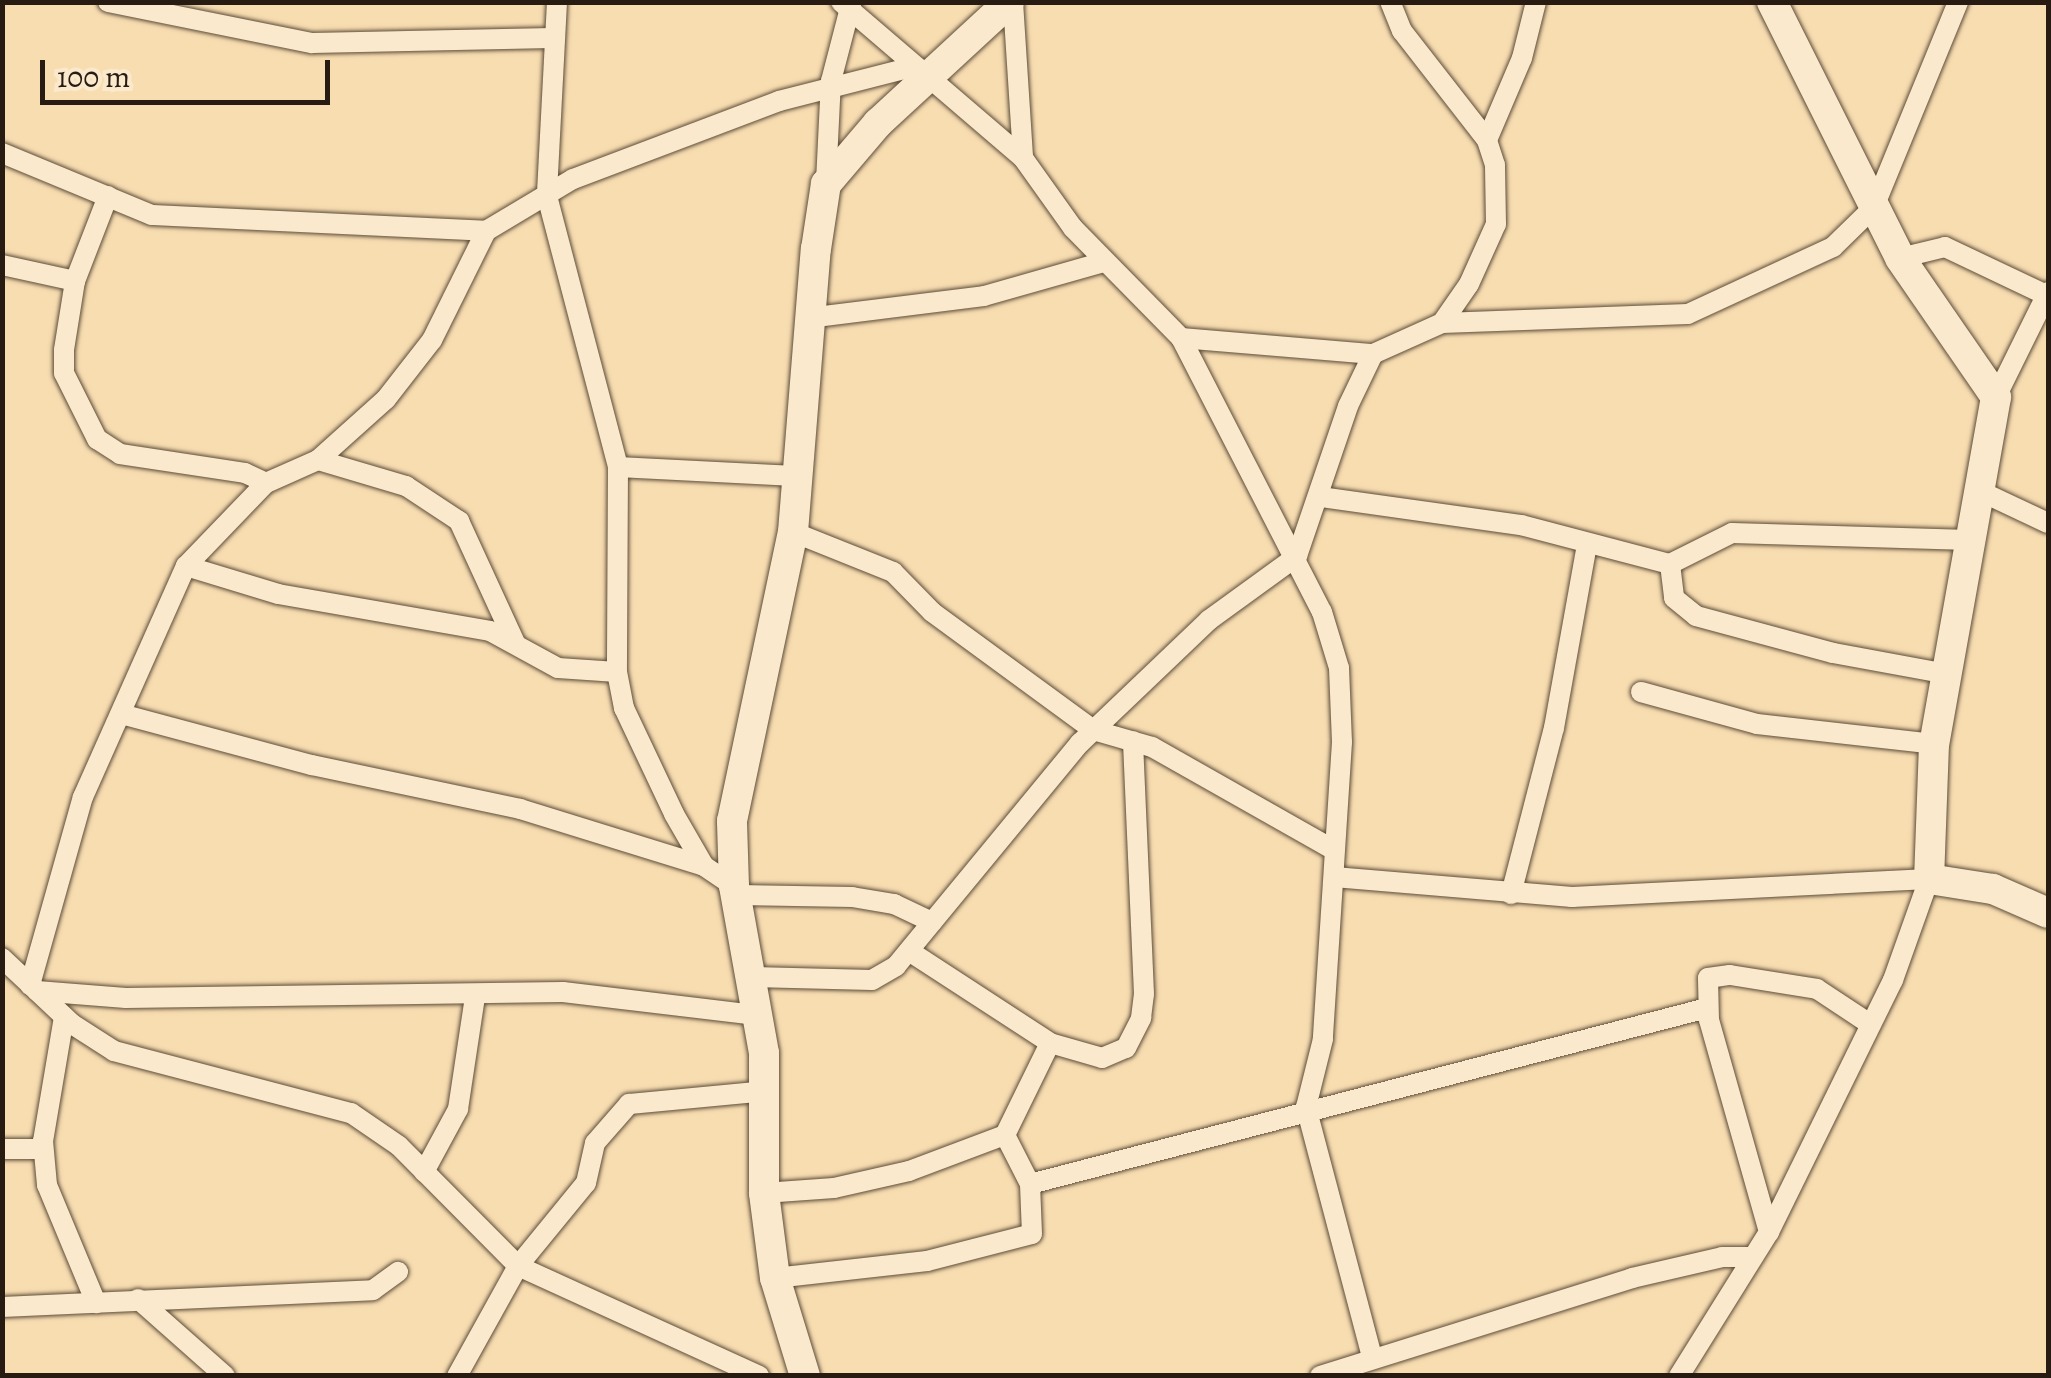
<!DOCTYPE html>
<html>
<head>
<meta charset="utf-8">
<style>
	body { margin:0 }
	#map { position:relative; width:2051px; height:1378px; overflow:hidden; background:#f8ddb1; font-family:Alegreya,serif }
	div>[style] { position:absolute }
	.roads { filter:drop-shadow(0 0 2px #5c4c39) drop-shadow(0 0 2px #5c4c39) }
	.street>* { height:20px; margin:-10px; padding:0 10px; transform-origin:10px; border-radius:10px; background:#fae9cc }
	.secondary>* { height:30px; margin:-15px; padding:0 15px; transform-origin:15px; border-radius:15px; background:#fae9cc }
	span { translate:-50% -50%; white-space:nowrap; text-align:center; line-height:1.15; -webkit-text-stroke:10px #fae9cc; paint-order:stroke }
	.frame { position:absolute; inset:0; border:5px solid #281b11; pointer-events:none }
	.scale { position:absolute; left:40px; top:60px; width:290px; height:45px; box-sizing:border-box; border:5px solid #281b11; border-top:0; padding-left:12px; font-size:30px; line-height:35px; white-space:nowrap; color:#281b11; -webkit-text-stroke:8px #fae9cc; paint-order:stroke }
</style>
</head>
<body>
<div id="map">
	<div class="roads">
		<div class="street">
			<i style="left:108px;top:2px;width:208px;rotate:11.4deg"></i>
			<i style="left:312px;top:43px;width:240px;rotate:-1.2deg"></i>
			<i style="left:557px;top:2px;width:194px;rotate:93deg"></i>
			<i style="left:547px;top:196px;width:280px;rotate:75.3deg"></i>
			<i style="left:618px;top:467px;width:205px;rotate:90.3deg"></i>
			<i style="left:617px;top:672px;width:37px;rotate:79deg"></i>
			<i style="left:624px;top:708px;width:117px;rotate:64.7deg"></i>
			<i style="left:674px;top:814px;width:60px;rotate:60deg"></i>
			<i style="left:704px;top:866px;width:36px;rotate:34deg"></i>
			<i style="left:841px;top:2px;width:240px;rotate:40.6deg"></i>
			<i style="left:1023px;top:158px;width:86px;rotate:54.5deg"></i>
			<i style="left:1073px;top:228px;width:154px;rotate:45.5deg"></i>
			<i style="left:1181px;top:338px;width:308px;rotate:62.8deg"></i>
			<i style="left:1322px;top:612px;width:59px;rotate:73.1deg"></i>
			<i style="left:1339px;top:668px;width:74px;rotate:87.7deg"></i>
			<i style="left:1342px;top:742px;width:298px;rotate:93.7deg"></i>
			<i style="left:1323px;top:1039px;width:70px;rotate:104deg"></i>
			<i style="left:1306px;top:1107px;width:258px;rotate:75.2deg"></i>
			<i style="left:1013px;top:2px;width:156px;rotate:86.3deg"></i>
			<i style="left:1487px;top:140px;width:89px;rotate:-66.9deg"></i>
			<i style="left:1522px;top:58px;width:58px;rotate:-76deg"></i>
			<i style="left:2px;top:153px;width:162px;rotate:22.5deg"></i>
			<i style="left:152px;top:215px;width:334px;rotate:2.7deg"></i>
			<i style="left:486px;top:231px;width:101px;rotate:-30.9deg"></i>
			<i style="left:573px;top:179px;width:220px;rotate:-20.7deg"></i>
			<i style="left:779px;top:101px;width:137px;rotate:-14.3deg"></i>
			<i style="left:826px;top:182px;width:101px;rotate:-87.2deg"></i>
			<i style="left:831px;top:81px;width:80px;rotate:-75.4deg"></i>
			<i style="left:108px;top:196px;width:91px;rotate:111.2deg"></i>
			<i style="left:75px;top:281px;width:70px;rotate:99.1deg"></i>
			<i style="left:64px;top:350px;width:23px;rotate:90deg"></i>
			<i style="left:64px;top:373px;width:74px;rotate:63.4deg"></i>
			<i style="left:97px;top:439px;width:27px;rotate:33deg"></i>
			<i style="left:120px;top:454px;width:126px;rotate:8.6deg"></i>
			<i style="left:245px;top:473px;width:23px;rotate:25deg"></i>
			<i style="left:1900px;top:258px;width:46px;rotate:-13.7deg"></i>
			<i style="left:1945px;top:247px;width:114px;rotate:25.4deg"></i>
			<i style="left:2px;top:265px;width:75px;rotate:12.4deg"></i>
			<i style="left:808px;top:318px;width:177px;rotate:-7.1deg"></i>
			<i style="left:984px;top:296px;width:124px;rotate:-15.9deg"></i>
			<i style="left:1442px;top:323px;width:246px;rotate:-2.1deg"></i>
			<i style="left:1688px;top:314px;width:160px;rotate:-24.8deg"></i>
			<i style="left:1833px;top:247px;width:57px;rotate:-44.3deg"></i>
			<i style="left:1874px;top:207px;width:222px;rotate:-67.7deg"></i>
			<i style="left:1181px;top:338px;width:193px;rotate:4.8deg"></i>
			<i style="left:1373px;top:354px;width:76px;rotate:-24.2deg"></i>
			<i style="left:1442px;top:323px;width:47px;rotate:-55.3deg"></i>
			<i style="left:1469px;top:284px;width:66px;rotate:-65.8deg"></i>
			<i style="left:1496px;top:224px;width:59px;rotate:-91deg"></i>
			<i style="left:1495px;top:165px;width:26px;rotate:-108deg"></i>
			<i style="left:1487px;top:140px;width:138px;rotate:-127.9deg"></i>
			<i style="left:1402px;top:31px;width:31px;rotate:-112deg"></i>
			<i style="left:1996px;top:397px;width:117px;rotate:-63.7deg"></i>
			<i style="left:318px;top:460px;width:92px;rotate:16.5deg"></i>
			<i style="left:406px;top:486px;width:64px;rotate:33.4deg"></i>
			<i style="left:459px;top:521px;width:134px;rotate:65.3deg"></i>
			<i style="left:618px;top:467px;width:177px;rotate:2.9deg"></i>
			<i style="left:1982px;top:492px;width:73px;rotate:25.2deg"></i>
			<i style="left:1321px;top:497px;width:202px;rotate:8deg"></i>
			<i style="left:1521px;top:525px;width:154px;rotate:14.7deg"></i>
			<i style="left:1670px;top:564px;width:69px;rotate:-26.6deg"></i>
			<i style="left:1732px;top:533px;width:238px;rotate:1.7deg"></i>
			<i style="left:793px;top:532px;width:108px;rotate:21.8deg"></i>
			<i style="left:893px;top:572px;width:56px;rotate:45.7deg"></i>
			<i style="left:932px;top:612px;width:200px;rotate:36.2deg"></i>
			<i style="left:1093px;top:730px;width:61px;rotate:16.1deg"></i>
			<i style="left:1152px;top:747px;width:207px;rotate:29.5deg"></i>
			<i style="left:1670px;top:564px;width:34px;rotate:83deg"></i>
			<i style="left:1674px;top:598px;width:28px;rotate:39deg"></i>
			<i style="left:1696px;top:616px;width:142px;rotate:15.1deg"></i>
			<i style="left:1833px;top:653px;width:116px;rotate:10.4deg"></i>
			<i style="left:186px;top:566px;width:96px;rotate:16.9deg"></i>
			<i style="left:278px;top:594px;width:215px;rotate:9.9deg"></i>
			<i style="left:490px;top:631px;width:77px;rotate:28.6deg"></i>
			<i style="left:558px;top:668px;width:59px;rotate:3.9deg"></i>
			<i style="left:1641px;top:692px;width:120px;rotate:15.4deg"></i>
			<i style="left:1757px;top:724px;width:178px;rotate:6.4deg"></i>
			<i style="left:121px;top:714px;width:198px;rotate:15deg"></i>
			<i style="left:312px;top:765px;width:213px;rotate:11.9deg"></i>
			<i style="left:520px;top:809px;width:193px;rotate:17.2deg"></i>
			<i style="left:1334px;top:877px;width:239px;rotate:4.8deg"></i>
			<i style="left:1572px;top:897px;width:357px;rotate:-2.9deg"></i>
			<i style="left:1929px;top:879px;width:107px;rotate:109.6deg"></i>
			<i style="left:1893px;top:980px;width:281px;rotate:116.2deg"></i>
			<i style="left:1769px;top:1232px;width:170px;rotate:122deg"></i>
			<i style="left:1511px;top:894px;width:171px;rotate:-75.5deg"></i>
			<i style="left:1554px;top:728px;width:186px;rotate:-79.8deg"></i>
			<i style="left:738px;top:895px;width:114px;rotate:1deg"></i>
			<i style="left:852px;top:897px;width:43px;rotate:9.5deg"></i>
			<i style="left:894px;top:904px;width:42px;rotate:25.3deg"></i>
			<i style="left:909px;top:951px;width:168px;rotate:33.1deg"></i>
			<i style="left:1050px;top:1043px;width:54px;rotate:16.1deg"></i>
			<i style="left:1102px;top:1058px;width:26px;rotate:-23deg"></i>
			<i style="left:1126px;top:1048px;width:34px;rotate:-63deg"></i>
			<i style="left:1141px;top:1018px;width:24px;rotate:-83deg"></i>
			<i style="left:1144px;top:994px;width:253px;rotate:-92.5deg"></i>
			<i style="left:2px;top:958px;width:96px;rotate:43.3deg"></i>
			<i style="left:72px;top:1024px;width:50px;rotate:32.7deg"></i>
			<i style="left:114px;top:1051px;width:245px;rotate:14.7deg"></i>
			<i style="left:351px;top:1113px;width:58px;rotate:34.5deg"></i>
			<i style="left:399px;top:1146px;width:169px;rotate:45.2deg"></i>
			<i style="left:518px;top:1266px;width:265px;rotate:24.5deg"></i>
			<i style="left:753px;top:977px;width:119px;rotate:1.4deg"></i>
			<i style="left:872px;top:980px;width:28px;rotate:-30deg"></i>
			<i style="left:896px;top:966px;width:289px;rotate:-50.5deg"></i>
			<i style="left:1080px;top:743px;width:178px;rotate:-43.6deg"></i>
			<i style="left:1209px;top:620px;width:109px;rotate:-36deg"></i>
			<i style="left:1297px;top:556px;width:158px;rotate:-71.2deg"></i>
			<i style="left:1348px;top:406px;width:58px;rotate:-64.3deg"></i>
			<i style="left:30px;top:985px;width:195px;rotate:-74.3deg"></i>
			<i style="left:83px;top:797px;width:253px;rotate:-66deg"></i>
			<i style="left:186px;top:566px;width:115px;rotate:-46.1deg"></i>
			<i style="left:266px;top:483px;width:57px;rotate:-23.9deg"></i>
			<i style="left:318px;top:460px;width:91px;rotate:-41.9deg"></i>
			<i style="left:386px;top:399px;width:75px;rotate:-52.1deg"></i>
			<i style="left:432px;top:340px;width:122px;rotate:-63.6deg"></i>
			<i style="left:37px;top:991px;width:89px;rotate:4.5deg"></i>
			<i style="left:126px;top:998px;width:437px;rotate:-0.8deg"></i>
			<i style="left:563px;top:992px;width:195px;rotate:6.8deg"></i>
			<i style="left:64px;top:1017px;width:126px;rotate:99.6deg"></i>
			<i style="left:43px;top:1141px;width:44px;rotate:84.8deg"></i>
			<i style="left:47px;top:1185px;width:128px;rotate:67.4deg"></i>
			<i style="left:2px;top:1149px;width:41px"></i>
			<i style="left:424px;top:1172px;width:72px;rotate:-61.6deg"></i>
			<i style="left:458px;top:1109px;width:114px;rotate:-81.4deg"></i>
			<i style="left:1030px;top:1184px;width:700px;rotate:-14.57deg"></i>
			<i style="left:764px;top:1193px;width:70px;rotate:-4.1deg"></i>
			<i style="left:834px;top:1188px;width:77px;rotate:-12.8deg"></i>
			<i style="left:909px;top:1171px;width:103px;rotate:-20.6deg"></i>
			<i style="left:1769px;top:1232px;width:220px;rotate:-105.8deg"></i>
			<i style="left:1709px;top:1020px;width:42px;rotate:-91.4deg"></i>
			<i style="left:1708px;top:978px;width:22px;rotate:-8deg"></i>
			<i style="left:1730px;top:975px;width:88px;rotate:9.1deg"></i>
			<i style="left:1817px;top:989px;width:60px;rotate:33.4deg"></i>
			<i style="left:775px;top:1278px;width:153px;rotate:-6.4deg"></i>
			<i style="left:927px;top:1261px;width:108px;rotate:-14.4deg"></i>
			<i style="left:1032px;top:1234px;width:50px;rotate:-92.3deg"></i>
			<i style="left:1030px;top:1184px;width:55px;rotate:-117deg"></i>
			<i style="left:1005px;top:1135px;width:102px;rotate:-63.9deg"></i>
			<i style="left:138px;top:1299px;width:116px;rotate:41.5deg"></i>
			<i style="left:2px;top:1307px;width:371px;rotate:-2.6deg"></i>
			<i style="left:373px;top:1290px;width:31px;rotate:-36deg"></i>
			<i style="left:457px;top:1376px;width:126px;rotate:-61deg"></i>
			<i style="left:518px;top:1266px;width:107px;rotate:-50.7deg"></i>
			<i style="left:586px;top:1183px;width:41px;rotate:-77.3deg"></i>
			<i style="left:595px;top:1143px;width:52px;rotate:-48.9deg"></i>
			<i style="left:629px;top:1104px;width:139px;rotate:-5.4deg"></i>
			<i style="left:1320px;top:1376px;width:327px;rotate:-17.4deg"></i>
			<i style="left:1632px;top:1278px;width:92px;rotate:-13.1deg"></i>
			<i style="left:1722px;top:1257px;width:31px"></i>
		</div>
		<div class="secondary">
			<i style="left:1772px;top:2px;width:286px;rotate:63.4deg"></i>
			<i style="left:1900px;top:258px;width:169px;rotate:55.4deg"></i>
			<i style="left:1996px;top:397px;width:352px;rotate:100.1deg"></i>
			<i style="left:1934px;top:744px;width:135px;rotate:92.1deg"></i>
			<i style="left:1929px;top:879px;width:65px;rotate:8.9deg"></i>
			<i style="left:1993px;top:889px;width:60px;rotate:23.6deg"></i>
			<i style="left:805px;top:1376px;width:102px;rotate:-107deg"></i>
			<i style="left:775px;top:1278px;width:86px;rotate:-97.4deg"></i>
			<i style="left:764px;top:1193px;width:140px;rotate:-90deg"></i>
			<i style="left:764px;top:1053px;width:170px;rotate:-100.2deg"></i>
			<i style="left:734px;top:886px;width:65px;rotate:-91.8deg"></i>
			<i style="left:732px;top:821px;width:295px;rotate:-78.1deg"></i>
			<i style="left:793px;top:532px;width:284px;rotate:-85.4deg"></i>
			<i style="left:816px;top:249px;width:66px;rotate:-81.3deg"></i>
			<i style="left:826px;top:184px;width:80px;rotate:-49.6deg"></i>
			<i style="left:878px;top:123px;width:178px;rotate:-42.7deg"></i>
		</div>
	</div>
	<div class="frame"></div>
	<div class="scale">100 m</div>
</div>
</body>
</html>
